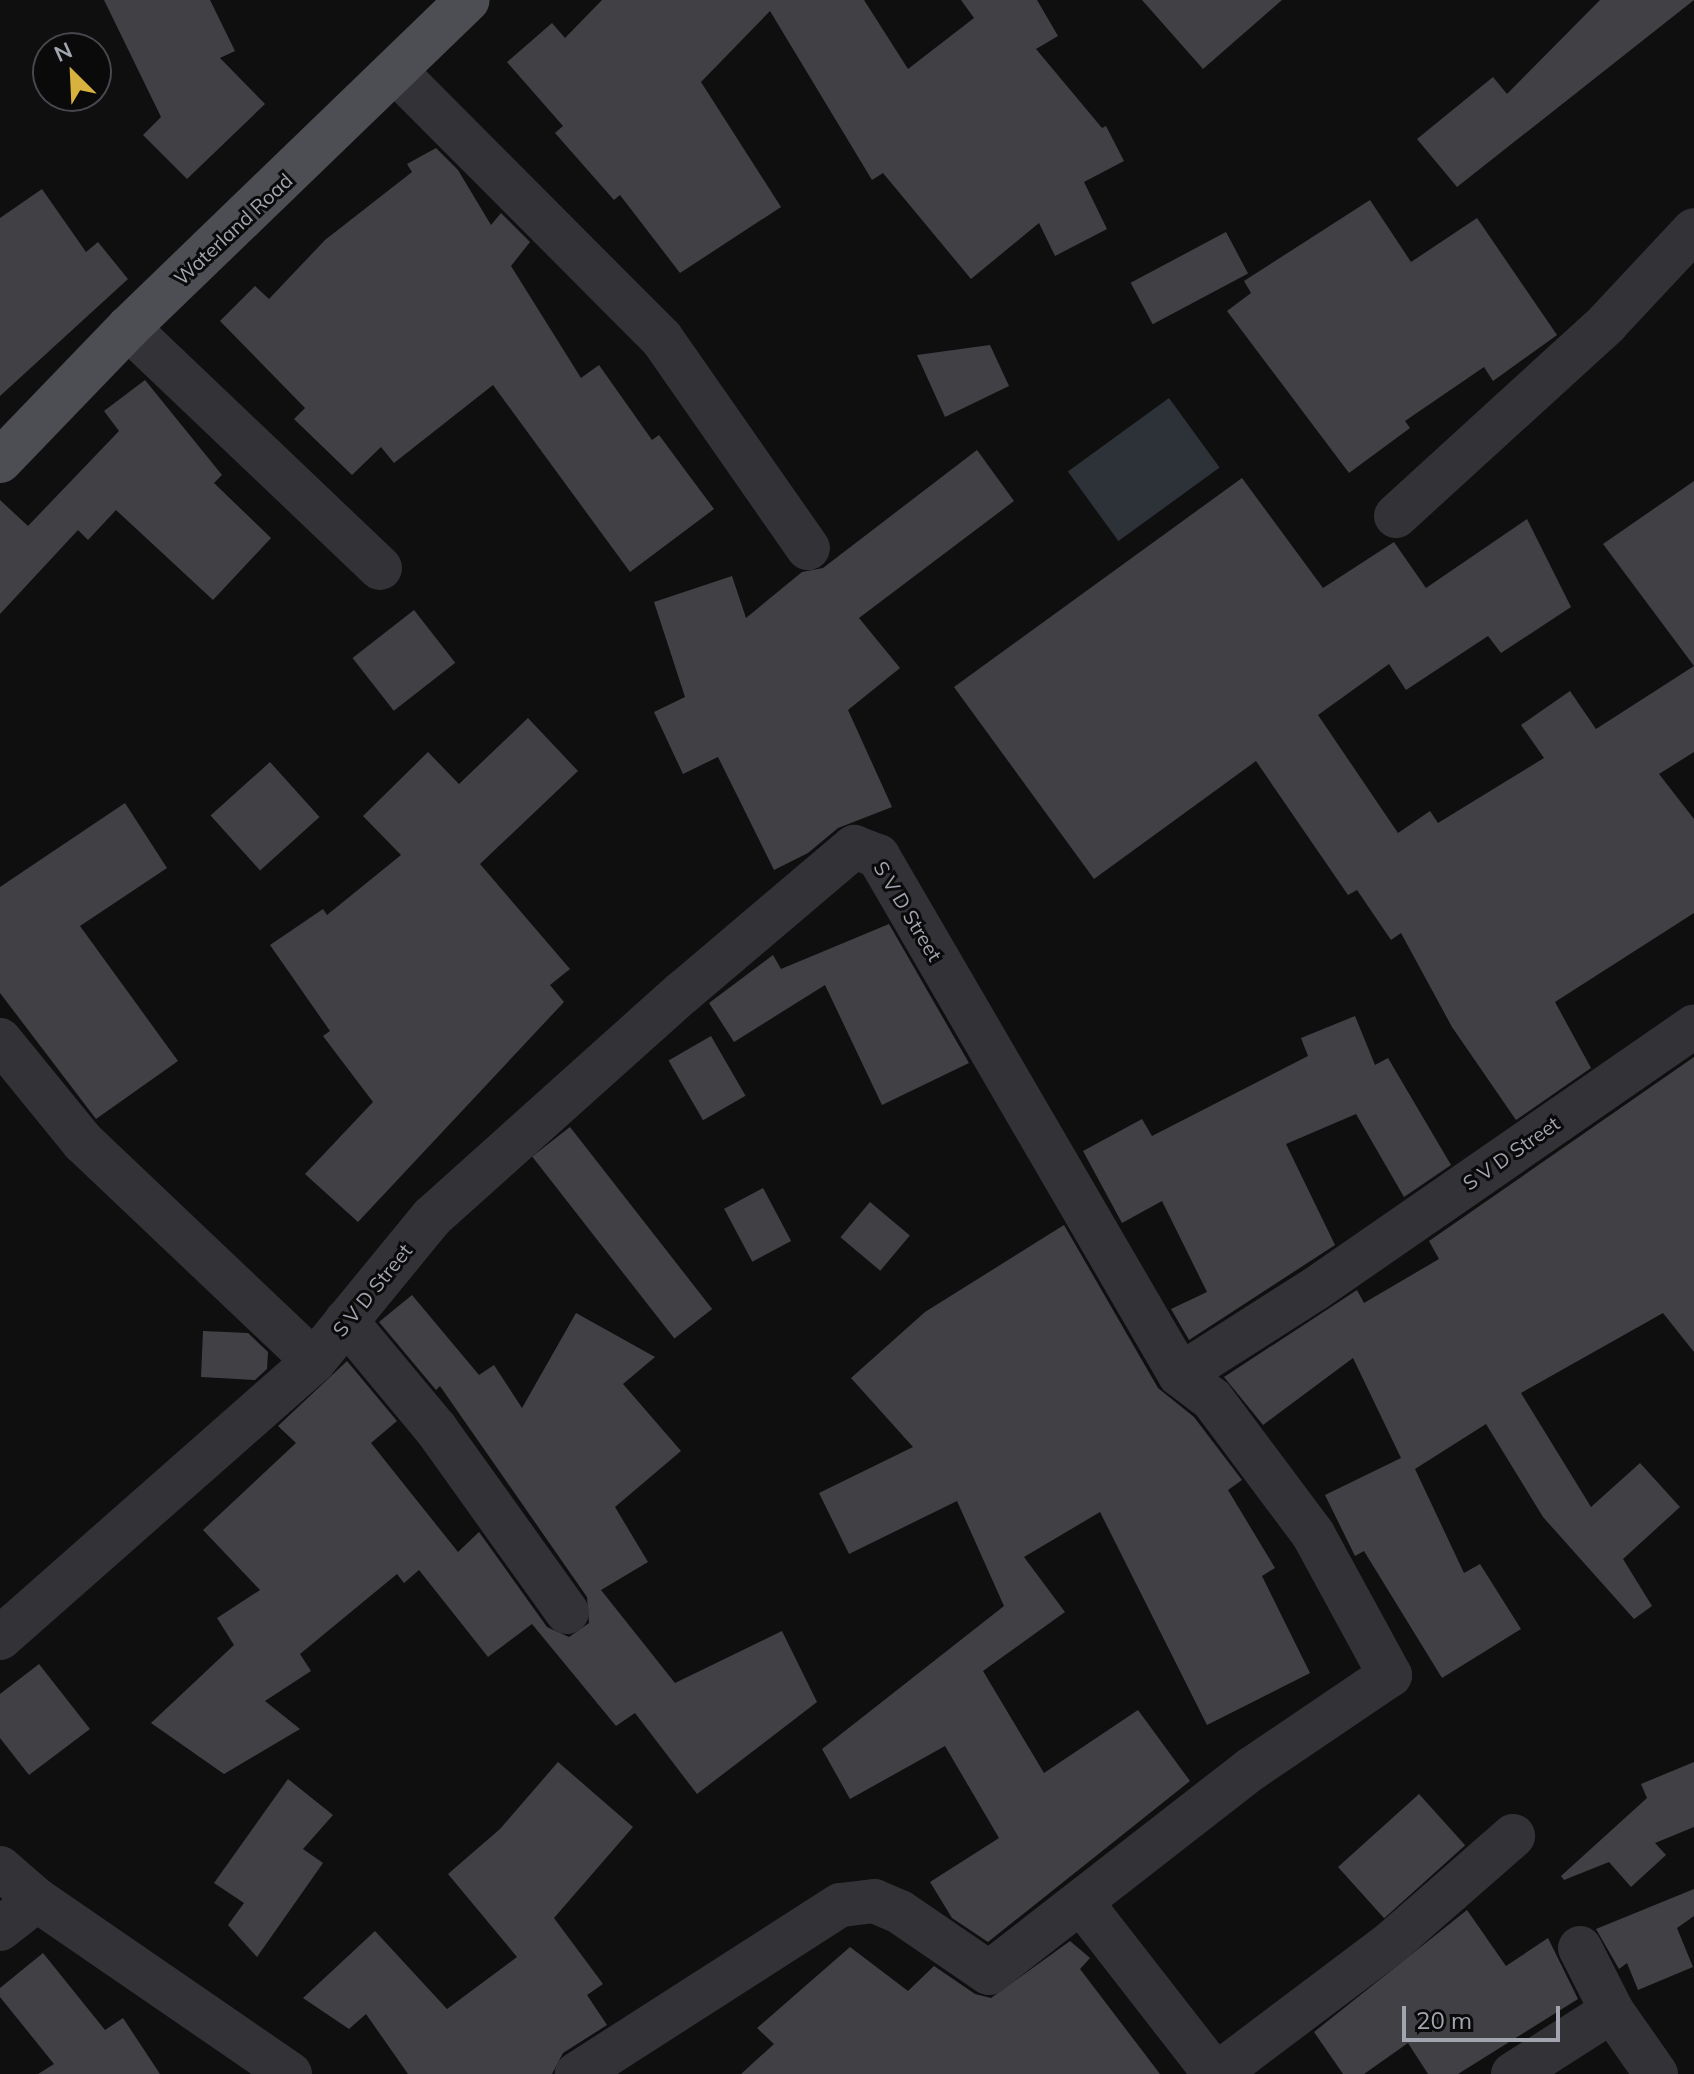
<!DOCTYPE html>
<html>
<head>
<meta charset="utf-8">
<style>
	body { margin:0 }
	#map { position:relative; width:1694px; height:2074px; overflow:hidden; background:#0f0f10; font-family:Mulish,sans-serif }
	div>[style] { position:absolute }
	.water>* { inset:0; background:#2d3239; transform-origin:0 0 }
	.building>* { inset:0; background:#414145; transform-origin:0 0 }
	.minor>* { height:44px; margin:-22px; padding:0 22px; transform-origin:22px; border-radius:22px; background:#333337 }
	.major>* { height:44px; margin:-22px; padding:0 22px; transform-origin:22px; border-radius:22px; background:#4d4e53 }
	span { translate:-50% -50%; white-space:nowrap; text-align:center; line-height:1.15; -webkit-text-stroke:6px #0a0a0b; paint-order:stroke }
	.street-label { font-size:20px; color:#a2a5af }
	.north { position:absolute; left:32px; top:32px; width:80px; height:80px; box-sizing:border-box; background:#0a0a0b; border:2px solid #47484d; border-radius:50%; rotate:336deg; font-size:22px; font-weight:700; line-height:32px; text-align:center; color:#a2a5af }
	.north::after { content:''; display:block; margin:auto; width:28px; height:36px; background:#d8b23f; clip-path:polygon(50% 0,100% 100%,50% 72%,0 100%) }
	.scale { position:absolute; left:1402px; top:2006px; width:158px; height:36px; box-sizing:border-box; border:4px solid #a2a5af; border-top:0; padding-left:10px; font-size:24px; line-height:28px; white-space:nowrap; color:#a2a5af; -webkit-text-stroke:6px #0a0a0b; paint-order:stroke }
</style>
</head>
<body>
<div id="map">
	<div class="water">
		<i style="left:1169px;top:398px;width:86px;height:125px;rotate:54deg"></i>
	</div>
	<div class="building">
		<i style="clip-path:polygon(104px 0,210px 0,235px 51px,220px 58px,265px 104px,187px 179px,143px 135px,161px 117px)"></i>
		<i style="clip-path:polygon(602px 0,864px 0,908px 69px,974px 18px,961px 0,1037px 0,1058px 36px,1036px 49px,1102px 128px,1106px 126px,1124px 161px,1084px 182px,1107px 229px,1055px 256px,1039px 223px,971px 279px,883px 173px,872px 180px,770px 11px,701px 82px,781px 207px,680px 273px,620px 195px,614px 200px,555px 133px,563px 126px,507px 62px,552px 23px,565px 38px)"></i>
		<i style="clip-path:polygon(1142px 0,1282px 0,1203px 69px)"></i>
		<i style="clip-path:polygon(1600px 0,1694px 0,1457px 187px,1417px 139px,1493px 77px,1507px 94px)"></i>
		<i style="clip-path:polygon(436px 148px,458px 170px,491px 225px,501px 213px,530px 242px,511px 266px,581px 378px,599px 365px,652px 440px,659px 435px,714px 509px,630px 572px,493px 385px,394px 463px,381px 447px,352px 475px,294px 419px,305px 408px,220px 321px,255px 286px,269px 299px,325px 240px,412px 172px,407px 164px)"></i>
		<i style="clip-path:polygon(42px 189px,86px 252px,98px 242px,128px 279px,0 396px,0 218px)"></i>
		<i style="clip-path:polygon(1370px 200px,1411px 262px,1477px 218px,1557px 335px,1493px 381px,1484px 367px,1405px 421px,1410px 428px,1349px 473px,1227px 311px,1251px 293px,1244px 281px)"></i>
		<i style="left:1226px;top:232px;width:47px;height:108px;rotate:62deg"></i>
		<i style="clip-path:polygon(990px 345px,1009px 386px,945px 417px,917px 355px)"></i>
		<i style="clip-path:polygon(145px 380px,222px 475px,214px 483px,271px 538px,213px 600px,116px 510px,88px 540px,78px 530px,0 614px,0 500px,28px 526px,119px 431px,104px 411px)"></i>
		<i style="clip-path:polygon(977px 450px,1014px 501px,859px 618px,900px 668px,848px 710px,892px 807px,838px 828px,808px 853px,774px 870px,718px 757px,683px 774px,654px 712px,685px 697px,654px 602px,732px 576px,746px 618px,802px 572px,823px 568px)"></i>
		<i style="clip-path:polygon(1242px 478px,1323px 588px,1394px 542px,1426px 588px,1527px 519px,1571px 607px,1501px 653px,1488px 636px,1406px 690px,1389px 664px,1318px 715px,1398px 833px,1430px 811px,1438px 823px,1544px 758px,1521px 725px,1570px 691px,1596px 729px,1694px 666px,1694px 752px,1659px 774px,1694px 819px,1694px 913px,1555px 1002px,1591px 1068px,1516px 1120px,1452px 1027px,1401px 933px,1391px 940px,1357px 890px,1348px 895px,1256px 761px,1094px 879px,954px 687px)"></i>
		<i style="clip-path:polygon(1694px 481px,1694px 666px,1603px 544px)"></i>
		<i style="left:414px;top:610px;width:67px;height:78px;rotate:52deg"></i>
		<i style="clip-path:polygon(528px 718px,578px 771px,480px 864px,570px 969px,550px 985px,564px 1002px,358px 1222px,305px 1174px,373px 1102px,323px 1036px,330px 1031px,270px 945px,323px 909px,327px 915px,401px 855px,363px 816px,428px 752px,459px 784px)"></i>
		<i style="left:270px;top:762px;width:74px;height:80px;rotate:48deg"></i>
		<i style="clip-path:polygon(125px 803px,167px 868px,80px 926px,178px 1061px,96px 1119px,0 993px,0 887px)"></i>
		<i style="clip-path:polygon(889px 924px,969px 1063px,882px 1105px,825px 985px,734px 1042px,709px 1003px,773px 955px,781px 969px)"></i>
		<i style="clip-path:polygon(1355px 1016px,1375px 1065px,1388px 1058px,1451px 1165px,1404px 1197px,1356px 1114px,1286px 1144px,1335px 1245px,1189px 1340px,1171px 1309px,1207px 1292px,1162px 1201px,1122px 1223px,1083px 1151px,1142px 1119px,1152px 1136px,1308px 1056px,1301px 1038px)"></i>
		<i style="left:711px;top:1036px;width:69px;height:49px;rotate:60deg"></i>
		<i style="clip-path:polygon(1694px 1057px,1694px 1352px,1663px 1313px,1521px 1393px,1591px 1507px,1640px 1463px,1680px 1507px,1623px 1559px,1652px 1606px,1634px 1619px,1543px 1517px,1486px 1424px,1415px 1469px,1464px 1573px,1480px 1564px,1521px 1629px,1442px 1678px,1364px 1551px,1355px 1556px,1325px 1495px,1401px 1458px,1353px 1358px,1263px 1425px,1224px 1377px,1357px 1290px,1364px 1303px,1439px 1259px,1429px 1241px)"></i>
		<i style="left:570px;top:1127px;width:231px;height:48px;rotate:52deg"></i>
		<i style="left:763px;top:1188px;width:60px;height:44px;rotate:62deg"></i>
		<i style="left:870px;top:1202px;width:52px;height:46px;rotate:40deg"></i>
		<i style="clip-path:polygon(1064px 1225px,1158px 1388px,1194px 1417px,1242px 1480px,1228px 1490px,1275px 1568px,1262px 1576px,1310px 1673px,1207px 1725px,1100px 1512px,1024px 1557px,1065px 1612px,983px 1671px,1044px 1773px,1138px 1710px,1190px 1781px,988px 1942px,952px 1918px,930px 1882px,999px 1838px,945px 1746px,850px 1799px,822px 1749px,1004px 1606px,957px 1501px,849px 1554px,819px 1493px,913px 1447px,851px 1378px,925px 1312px)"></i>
		<i style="clip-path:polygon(412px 1295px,479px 1375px,494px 1365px,522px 1408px,576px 1313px,655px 1357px,623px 1384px,681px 1451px,615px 1507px,648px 1562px,601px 1590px,675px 1683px,782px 1631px,817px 1702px,697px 1794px,635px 1713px,616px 1726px,532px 1624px,488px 1657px,419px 1570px,404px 1583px,397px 1574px,300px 1654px,311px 1671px,265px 1701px,300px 1729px,224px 1774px,151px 1723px,234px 1645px,217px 1618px,260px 1590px,203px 1530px,296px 1443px,278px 1426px,347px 1361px,397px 1421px,371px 1443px,458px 1552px,479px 1532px,547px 1627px,569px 1637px,589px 1623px,587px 1597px,440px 1386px,436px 1390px,379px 1322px)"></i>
		<i style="clip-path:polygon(203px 1331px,248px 1333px,268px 1352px,267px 1369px,255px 1380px,201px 1377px)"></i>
		<i style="clip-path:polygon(39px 1664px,90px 1729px,29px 1775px,0 1738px,0 1694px)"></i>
		<i style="clip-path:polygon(558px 1762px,633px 1827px,554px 1918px,603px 1984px,587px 1995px,607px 2025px,563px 2053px,552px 2074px,408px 2074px,366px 2014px,349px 2029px,303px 1998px,375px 1931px,447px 2009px,517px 1957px,448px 1874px,500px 1829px)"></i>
		<i style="clip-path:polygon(1694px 1762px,1694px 1827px,1655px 1843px,1666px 1855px,1631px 1887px,1609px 1862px,1564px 1880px,1561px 1876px,1647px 1798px,1641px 1784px)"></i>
		<i style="clip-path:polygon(288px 1779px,333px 1815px,303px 1849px,323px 1863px,257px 1957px,228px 1925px,244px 1903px,214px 1883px)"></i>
		<i style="left:1419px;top:1794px;width:69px;height:109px;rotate:48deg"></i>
		<i style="clip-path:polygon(1694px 1889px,1694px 1916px,1677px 1928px,1693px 1967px,1638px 1990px,1627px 1963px,1619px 1969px,1596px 1929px)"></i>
		<i style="clip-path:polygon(1467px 1910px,1506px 1966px,1548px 1938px,1578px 1999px,1458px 2074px,1428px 2074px,1408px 2043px,1364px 2074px,1343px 2074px,1314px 2032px)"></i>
		<i style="clip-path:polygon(1070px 1941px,1090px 1958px,1080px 1969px,1160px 2074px,741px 2074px,774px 2044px,757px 2028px,850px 1947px,908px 1991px,934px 1966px,975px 1994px,991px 1998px)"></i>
		<i style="clip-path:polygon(43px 1953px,105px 2030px,123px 2018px,160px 2074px,38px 2074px,54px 2064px,0 1997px,0 1988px)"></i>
	</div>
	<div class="minor">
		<i style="left:397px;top:73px;width:375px;rotate:45.1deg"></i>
		<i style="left:662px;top:339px;width:255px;rotate:55.1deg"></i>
		<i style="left:128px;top:328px;width:348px;rotate:43.6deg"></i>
		<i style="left:1396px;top:516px;width:286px;rotate:-42.4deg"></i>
		<i style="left:1607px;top:323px;width:127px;rotate:-46.9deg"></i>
		<i style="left:0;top:1040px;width:132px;rotate:50.9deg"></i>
		<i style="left:83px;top:1142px;width:318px;rotate:43.5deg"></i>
		<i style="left:346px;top:1321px;width:141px;rotate:50.2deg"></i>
		<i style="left:436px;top:1429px;width:225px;rotate:54.4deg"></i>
		<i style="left:1180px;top:1375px;width:160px;rotate:-32.5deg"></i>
		<i style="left:1315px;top:1289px;width:461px;rotate:-34.7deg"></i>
		<i style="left:0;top:1638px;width:419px;rotate:-41.4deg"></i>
		<i style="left:314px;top:1361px;width:186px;rotate:-50.7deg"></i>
		<i style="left:432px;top:1217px;width:336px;rotate:-41.9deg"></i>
		<i style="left:682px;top:993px;width:226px;rotate:-40.3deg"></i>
		<i style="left:854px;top:847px;width:26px;rotate:21deg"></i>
		<i style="left:878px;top:856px;width:600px;rotate:59.81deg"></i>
		<i style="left:1180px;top:1375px;width:40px;rotate:37deg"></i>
		<i style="left:1212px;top:1399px;width:169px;rotate:53.2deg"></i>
		<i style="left:1313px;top:1534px;width:161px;rotate:61.4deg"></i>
		<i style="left:1390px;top:1675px;width:168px;rotate:145.9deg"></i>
		<i style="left:1251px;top:1769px;width:332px;rotate:142.1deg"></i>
		<i style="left:989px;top:1973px;width:108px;rotate:-145.6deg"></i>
		<i style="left:900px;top:1912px;width:28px;rotate:-157deg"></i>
		<i style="left:874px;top:1901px;width:34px;rotate:173deg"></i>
		<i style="left:840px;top:1905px;width:313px;rotate:147.3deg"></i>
		<i style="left:0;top:1868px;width:49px;rotate:40.9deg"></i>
		<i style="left:37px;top:1900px;width:47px;rotate:141.9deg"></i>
		<i style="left:37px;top:1900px;width:307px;rotate:34.5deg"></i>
		<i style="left:1081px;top:1902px;width:218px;rotate:52.1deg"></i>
		<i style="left:1580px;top:1948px;width:71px;rotate:63.1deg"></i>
		<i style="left:1612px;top:2011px;width:77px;rotate:55.1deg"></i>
		<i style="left:1217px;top:2074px;width:219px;rotate:-37deg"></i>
		<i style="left:1392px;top:1942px;width:161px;rotate:-41.2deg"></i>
		<i style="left:1513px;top:2074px;width:117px;rotate:-32.5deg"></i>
	</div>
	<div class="major">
		<i style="left:0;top:461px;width:185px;rotate:-46.1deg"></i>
		<i style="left:128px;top:328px;width:472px;rotate:-44deg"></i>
	</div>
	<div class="street-label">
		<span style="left:233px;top:229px;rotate:-43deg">Waterland Road</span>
		<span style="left:908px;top:911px;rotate:59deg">S V D Street</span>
		<span style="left:1511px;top:1153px;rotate:-35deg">S V D Street</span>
		<span style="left:372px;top:1290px;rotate:-51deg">S V D Street</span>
	</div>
	<div class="north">N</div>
	<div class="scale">20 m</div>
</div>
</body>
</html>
